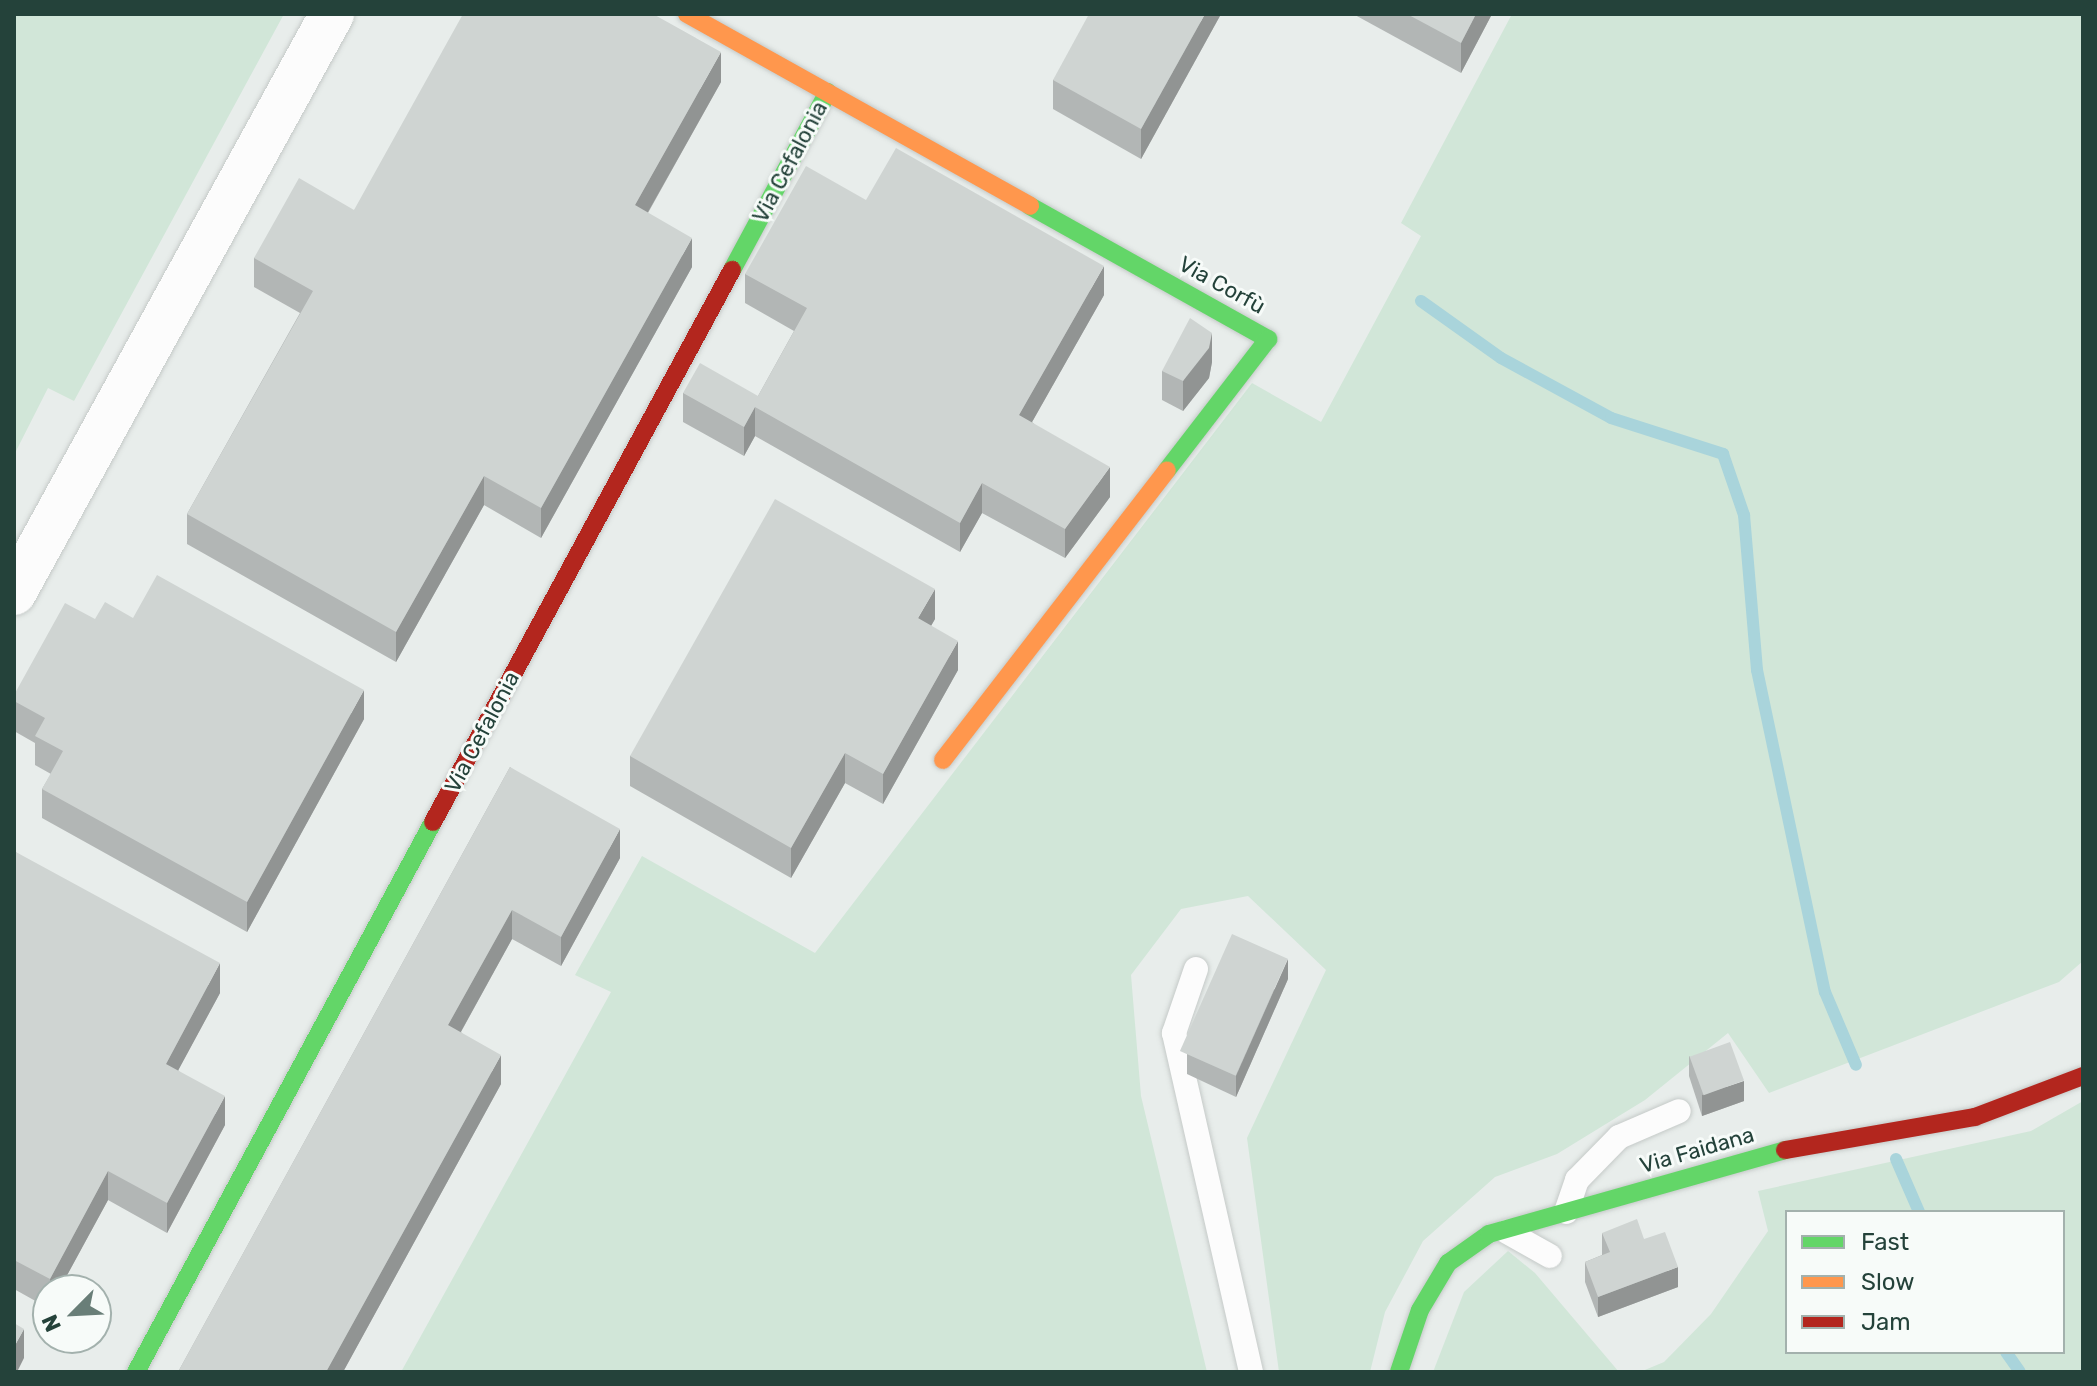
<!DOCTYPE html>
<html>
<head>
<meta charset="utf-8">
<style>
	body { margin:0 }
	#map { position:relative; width:2097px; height:1386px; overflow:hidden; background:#e8edeb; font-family:Rubik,sans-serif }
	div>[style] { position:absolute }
	.green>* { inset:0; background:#d1e6d8 }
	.stream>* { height:12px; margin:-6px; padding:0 6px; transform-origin:6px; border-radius:6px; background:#a9d4db }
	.roads { filter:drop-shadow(0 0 2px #c5cac8) drop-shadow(0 0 2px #c5cac8) }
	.lane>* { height:24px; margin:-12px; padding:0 12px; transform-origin:12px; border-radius:12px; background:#fcfcfc }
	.street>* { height:44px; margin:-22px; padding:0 22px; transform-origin:22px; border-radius:22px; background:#fcfcfc }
	.fast>* { height:18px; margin:-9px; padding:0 9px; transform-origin:9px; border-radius:9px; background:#63d668 }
	.slow>* { height:18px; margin:-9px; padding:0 9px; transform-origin:9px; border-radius:9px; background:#ff974d }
	.jam>* { height:18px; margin:-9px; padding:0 9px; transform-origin:9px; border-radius:9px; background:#b3261e }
	.wall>* { inset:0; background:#b2b6b5 }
	.shaded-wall>* { inset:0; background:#919493 }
	.building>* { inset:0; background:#cfd4d2; transform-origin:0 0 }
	span { translate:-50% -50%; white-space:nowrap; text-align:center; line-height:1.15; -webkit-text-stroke:6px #f7fbf9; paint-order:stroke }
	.street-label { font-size:22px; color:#24423a }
	.frame { position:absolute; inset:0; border:16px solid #24423a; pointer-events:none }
	.legend { position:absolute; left:1785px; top:1210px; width:280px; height:144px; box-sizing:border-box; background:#f7fbf9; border:2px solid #a3b1ad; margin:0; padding:10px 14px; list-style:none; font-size:24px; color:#24423a }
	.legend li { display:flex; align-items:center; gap:16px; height:40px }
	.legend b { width:40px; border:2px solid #a3b1ad }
	.north { position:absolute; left:32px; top:1274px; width:80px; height:80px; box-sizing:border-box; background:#f7fbf9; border:2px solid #a3b1ad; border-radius:50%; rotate:246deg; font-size:22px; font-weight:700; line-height:32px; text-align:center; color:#24423a }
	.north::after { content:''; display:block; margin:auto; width:28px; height:36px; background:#697e78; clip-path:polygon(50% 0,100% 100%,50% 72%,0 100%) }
</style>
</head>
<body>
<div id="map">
	<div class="green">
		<i style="clip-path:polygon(14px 14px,284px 14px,74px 401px,48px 388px,14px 455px)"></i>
		<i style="clip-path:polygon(1512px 14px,2083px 14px,2083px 961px,2059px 982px,1769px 1093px,1728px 1033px,1645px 1100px,1557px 1154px,1495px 1177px,1423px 1241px,1385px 1312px,1370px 1372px,1279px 1372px,1247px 1138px,1326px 970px,1248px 896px,1181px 909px,1131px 975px,1141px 1096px,1207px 1372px,401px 1372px,611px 992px,575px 975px,642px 856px,815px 953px,1252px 383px,1321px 422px,1421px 236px,1401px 223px)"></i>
		<i style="clip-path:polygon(evenodd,2083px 1101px,2083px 1372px,1640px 1372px,1664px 1362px,1711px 1314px,1768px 1231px,1758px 1191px,2031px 1131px,2083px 1101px,2063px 1212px,2063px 1352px,1787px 1352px,1787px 1212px,2063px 1212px)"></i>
		<i style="clip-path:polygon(1508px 1251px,1535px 1273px,1619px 1372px,1433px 1372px,1464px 1292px)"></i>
	</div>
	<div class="stream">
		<i style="left:1421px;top:301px;width:98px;rotate:35.5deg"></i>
		<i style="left:1501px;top:358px;width:125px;rotate:28.6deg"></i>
		<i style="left:1611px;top:418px;width:118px;rotate:17.8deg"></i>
		<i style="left:1723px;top:454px;width:65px;rotate:71deg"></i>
		<i style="left:1744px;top:515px;width:156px;rotate:85.2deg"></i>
		<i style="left:1757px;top:670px;width:329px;rotate:78.1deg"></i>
		<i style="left:1825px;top:992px;width:79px;rotate:67deg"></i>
		<i style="left:1896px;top:1159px;width:58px;rotate:66.5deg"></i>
		<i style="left:2006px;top:1352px;width:24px;rotate:55deg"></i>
	</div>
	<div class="roads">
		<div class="lane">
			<i style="left:1196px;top:969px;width:68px;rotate:109deg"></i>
			<i style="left:1174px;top:1033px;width:348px;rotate:77.2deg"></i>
			<i style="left:1566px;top:1212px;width:34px;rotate:-71deg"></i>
			<i style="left:1577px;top:1180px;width:60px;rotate:-45.7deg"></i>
			<i style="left:1619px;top:1137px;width:65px;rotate:-23.4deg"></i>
			<i style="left:1507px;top:1232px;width:49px;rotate:29.2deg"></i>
		</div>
		<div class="street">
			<i style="left:14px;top:593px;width:661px;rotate:-61.22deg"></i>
		</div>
		<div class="fast">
			<i style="left:1030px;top:206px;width:273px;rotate:29.2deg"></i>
			<i style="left:1268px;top:339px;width:165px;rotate:127.6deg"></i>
			<i style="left:732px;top:270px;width:202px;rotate:-61.7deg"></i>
			<i style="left:136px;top:1372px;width:625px;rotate:-61.63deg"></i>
			<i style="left:1399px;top:1372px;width:65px;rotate:-71.3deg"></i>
			<i style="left:1420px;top:1310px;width:55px;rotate:-59.2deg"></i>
			<i style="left:1448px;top:1263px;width:50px;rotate:-35.3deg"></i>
			<i style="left:1489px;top:1234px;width:308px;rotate:-15.8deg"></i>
		</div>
		<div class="slow">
			<i style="left:687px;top:14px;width:393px;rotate:29.2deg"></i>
			<i style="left:943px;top:760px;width:366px;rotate:-52.3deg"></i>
		</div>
		<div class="jam">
			<i style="left:433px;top:822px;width:628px;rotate:-61.56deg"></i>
			<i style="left:1785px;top:1150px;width:193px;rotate:-9.9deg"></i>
			<i style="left:1975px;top:1117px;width:116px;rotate:-20.8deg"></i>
		</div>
	</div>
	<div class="wall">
		<i style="clip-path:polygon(1221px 14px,1141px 159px,1053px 109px,1053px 80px)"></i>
		<i style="clip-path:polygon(1355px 14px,1492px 14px,1461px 73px,1355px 15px)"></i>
		<i style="clip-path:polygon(721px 82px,648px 213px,692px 267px,541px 538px,484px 505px,396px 662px,187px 544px,187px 514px,300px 313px,254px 287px,254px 258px,354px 210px)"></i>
		<i style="clip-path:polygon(866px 200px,1104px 295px,1032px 422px,1110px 497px,1065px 558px,982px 513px,960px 552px,755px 436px,744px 456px,683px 422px,683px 393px,758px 396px,794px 331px,745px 303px,745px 274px)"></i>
		<i style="clip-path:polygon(1212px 362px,1209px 378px,1183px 411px,1162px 400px,1162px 371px)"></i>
		<i style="clip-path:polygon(133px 618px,364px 719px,247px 932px,42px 818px,42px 789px,51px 774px,35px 765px,35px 743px,14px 731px,14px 695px,95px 619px)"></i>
		<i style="clip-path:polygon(935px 619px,931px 626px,958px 670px,883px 804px,845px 783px,791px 878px,630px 786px,630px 756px)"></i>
		<i style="clip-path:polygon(510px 767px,620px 858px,561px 966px,512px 939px,461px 1032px,501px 1084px,343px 1372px,178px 1372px)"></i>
		<i style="clip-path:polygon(14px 851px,220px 993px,178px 1070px,225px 1125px,167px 1233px,108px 1200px,59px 1290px,48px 1290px,48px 1308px,14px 1289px)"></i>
		<i style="clip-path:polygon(1288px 979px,1236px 1097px,1187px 1074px,1187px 1054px)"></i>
		<i style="clip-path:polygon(1689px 1056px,1744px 1101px,1702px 1116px,1689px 1076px)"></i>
		<i style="clip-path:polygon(1602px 1233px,1644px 1239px,1678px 1287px,1598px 1317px,1585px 1282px,1585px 1262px,1602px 1255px)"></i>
	</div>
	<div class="shaded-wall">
		<i style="clip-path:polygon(1205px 14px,1221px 14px,1141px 159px,1141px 129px)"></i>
		<i style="clip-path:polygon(1476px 14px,1492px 14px,1461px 73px,1461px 43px)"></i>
		<i style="clip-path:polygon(721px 52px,721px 82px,635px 235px,635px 205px)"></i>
		<i style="clip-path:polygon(692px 238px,692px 267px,541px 538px,541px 508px)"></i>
		<i style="clip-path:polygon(1104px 266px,1104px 295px,1019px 445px,1019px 415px)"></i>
		<i style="clip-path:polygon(1212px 333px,1212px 362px,1209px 378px,1183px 411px,1183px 381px)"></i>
		<i style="clip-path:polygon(755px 407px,755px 436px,744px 456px,744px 427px)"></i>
		<i style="clip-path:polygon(1110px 467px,1110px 497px,1065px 558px,1065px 529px)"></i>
		<i style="clip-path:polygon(484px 476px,484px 505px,396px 662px,396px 632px)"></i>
		<i style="clip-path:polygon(982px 483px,982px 513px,960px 552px,960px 523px)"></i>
		<i style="clip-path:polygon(935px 589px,935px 619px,918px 648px,918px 618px)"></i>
		<i style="clip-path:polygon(958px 641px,958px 670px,883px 804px,883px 774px)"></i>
		<i style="clip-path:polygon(364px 690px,364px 719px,247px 932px,247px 902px)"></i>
		<i style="clip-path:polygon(845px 753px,845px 783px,791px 878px,791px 848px)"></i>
		<i style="clip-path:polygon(620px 829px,620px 858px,561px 966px,561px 937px)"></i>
		<i style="clip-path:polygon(512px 910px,512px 939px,448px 1055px,448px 1025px)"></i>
		<i style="clip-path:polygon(1288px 959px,1288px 979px,1236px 1097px,1236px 1076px)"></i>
		<i style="clip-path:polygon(220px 963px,220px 993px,166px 1093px,166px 1064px)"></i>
		<i style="clip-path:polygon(501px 1055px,501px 1084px,343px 1372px,326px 1372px)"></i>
		<i style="clip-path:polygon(1744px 1081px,1744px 1101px,1702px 1116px,1702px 1095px)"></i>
		<i style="clip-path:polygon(225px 1096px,225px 1125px,167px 1233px,167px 1203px)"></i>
		<i style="clip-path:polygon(108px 1171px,108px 1200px,59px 1290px,50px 1290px,50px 1279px)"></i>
		<i style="clip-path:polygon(1678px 1267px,1678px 1287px,1598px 1317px,1598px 1297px)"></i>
		<i style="clip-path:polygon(24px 1329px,24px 1358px,17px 1372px,14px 1372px,14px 1347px)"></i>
	</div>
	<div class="building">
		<i style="clip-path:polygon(463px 14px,653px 14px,721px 52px,635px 205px,692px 238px,541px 508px,484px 476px,396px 632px,187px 514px,313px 291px,254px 258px,299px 178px,354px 210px)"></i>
		<i style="clip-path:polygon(1089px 14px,1205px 14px,1141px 129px,1053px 80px)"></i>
		<i style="clip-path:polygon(1407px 14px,1476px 14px,1461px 43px)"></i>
		<i style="clip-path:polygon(896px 148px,1104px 266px,1019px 415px,1110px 467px,1065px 529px,982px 483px,960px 523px,755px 407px,744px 427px,683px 393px,700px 363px,758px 396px,807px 308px,745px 274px,806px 166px,866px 200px)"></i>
		<i style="clip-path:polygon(1190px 318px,1212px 333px,1209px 348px,1183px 381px,1162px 371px)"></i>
		<i style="clip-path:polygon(775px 499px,935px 589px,918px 618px,958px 641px,883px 774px,845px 753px,791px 848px,630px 756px)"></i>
		<i style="clip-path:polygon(157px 575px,364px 690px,247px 902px,42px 789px,63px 751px,35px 736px,45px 718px,14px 701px,14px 695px,65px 603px,95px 619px,105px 602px,133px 618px)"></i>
		<i style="clip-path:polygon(510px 767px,620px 829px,561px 937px,512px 910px,448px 1025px,501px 1055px,326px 1372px,178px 1372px)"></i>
		<i style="clip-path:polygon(14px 851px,220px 963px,166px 1064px,225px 1096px,167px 1203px,108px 1171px,50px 1279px,14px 1260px)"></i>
		<i style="left:1232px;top:934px;width:61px;height:128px;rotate:24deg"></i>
		<i style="left:1730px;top:1042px;width:41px;height:43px;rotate:70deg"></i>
		<i style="clip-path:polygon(1637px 1219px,1644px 1239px,1665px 1232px,1678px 1267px,1598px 1297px,1585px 1262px,1610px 1252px,1602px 1233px)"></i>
		<i style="clip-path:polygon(14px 1323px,24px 1329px,14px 1347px)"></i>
	</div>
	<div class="street-label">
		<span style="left:790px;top:162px;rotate:-62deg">Via Cefalonia</span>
		<span style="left:1222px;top:285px;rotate:29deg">Via Corfù</span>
		<span style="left:482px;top:732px;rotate:-62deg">Via Cefalonia</span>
		<span style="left:1697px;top:1150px;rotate:-16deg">Via Faidana</span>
	</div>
	<div class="frame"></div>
	<ul class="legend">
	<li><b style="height:10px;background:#63d668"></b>Fast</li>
	<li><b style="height:10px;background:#ff974d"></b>Slow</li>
	<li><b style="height:10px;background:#b3261e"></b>Jam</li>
	</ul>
	<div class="north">N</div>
</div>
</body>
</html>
